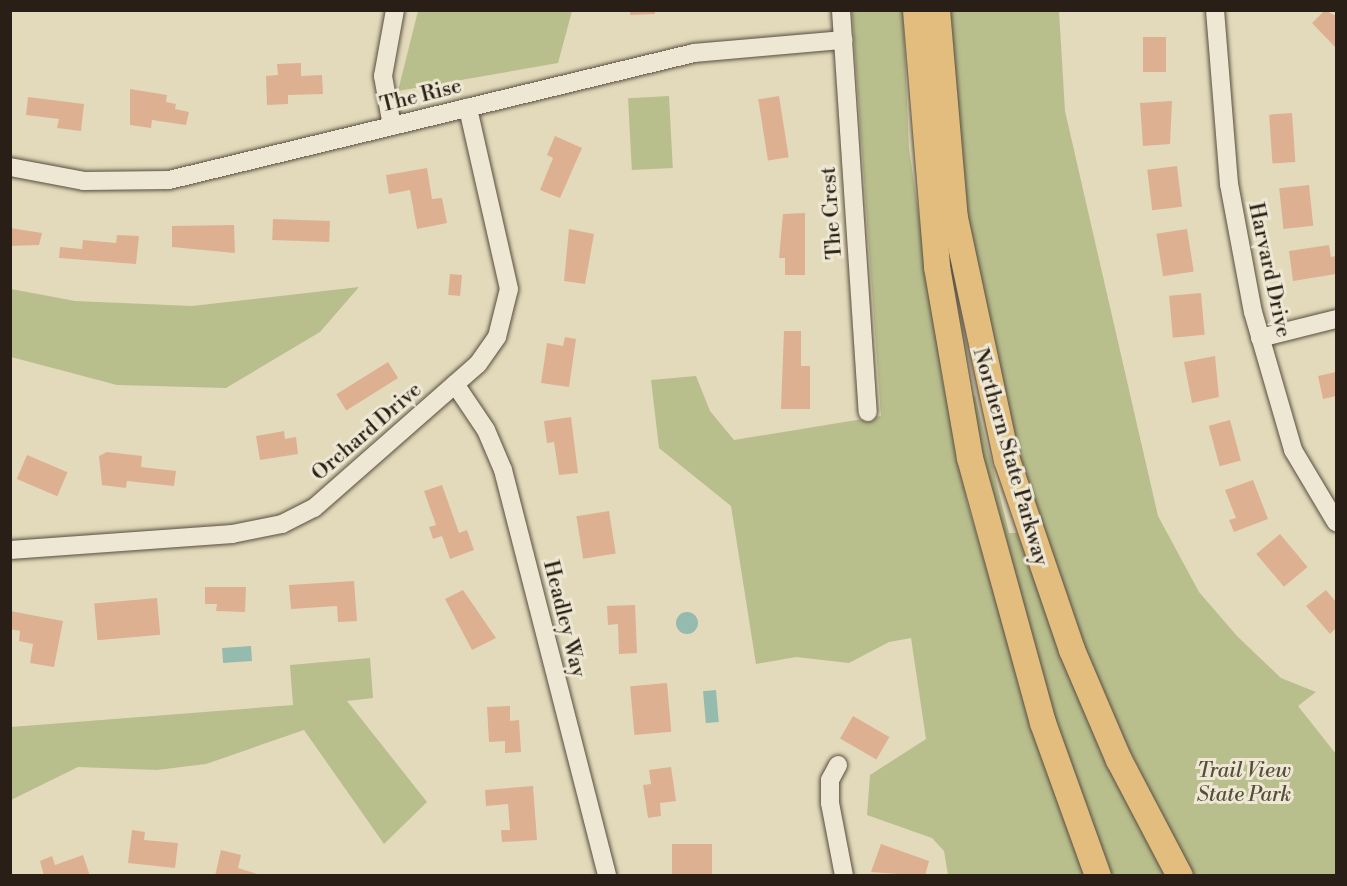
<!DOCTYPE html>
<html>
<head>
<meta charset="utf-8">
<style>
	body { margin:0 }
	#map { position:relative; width:1347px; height:886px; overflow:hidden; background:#e3dabb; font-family:"Libre Bodoni",serif }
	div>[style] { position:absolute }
	.green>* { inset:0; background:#b9be8d; transform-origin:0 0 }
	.water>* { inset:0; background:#95bbaf; transform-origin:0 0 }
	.round { border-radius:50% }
	.building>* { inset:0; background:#deb092; transform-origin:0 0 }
	.roads { filter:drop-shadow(0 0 2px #584e3f) drop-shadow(0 0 2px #584e3f) }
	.minor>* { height:18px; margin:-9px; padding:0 9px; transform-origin:9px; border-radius:9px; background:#ede7d3 }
	.highway>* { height:26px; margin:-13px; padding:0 13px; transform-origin:13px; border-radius:13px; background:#e2bd7e }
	span { translate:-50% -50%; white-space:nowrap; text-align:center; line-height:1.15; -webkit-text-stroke:6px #ede7d3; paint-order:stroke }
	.street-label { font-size:21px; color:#2a1f16 }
	.park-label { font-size:21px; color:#554f3a; font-style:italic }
	.frame { position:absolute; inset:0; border:12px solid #2a1f16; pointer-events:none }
</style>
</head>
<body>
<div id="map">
	<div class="green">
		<i style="clip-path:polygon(418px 11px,418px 10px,572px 11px,558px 63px,398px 91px)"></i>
		<i style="clip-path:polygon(852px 11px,903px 11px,909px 148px,942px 378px,967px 502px,1048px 775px,1088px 875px,948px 875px,944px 851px,932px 838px,867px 815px,870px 775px,926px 739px,911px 638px,889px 642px,849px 663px,796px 657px,756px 664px,731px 506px,659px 448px,651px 380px,696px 376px,710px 411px,734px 440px,881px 416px)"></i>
		<i style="clip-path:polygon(947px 11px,1059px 11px,1065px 111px,1158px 516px,1199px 592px,1237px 636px,1281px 678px,1316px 692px,1298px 706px,1336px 754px,1336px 875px,1192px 875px,1104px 699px,1024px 490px,963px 207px)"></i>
		<i style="left:669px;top:96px;width:72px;height:41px;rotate:87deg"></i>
		<i style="clip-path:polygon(359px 287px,320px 332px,226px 388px,117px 385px,11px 357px,11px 289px,75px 301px,192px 306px)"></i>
		<i style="clip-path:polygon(969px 393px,975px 396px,1009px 533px,1017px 533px,1048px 614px,1168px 875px,1107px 875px,1062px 752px,1001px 537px)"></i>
		<i style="clip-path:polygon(370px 658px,373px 698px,347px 701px,427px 802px,384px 844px,304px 730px,206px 764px,157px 770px,78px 767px,11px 800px,11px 727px,293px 705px,290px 665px)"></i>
	</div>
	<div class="water">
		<i class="round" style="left:676px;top:612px;width:22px;height:22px"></i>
		<i style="left:251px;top:646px;width:15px;height:29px;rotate:86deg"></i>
		<i style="left:716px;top:690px;width:32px;height:13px;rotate:85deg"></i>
	</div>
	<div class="building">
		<i style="clip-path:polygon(630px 10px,655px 10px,655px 14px,630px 15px)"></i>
		<i style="clip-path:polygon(1325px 10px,1336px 16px,1336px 48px,1312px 23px)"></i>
		<i style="left:1143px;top:37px;width:23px;height:35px"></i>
		<i style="clip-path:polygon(301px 63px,301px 76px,322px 75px,323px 94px,288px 95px,288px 104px,267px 105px,266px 76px,278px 75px,277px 64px)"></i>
		<i style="clip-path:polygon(130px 89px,167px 95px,166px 102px,176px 104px,175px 109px,189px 112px,186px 125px,152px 120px,151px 128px,130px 125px)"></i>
		<i style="left:779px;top:96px;width:62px;height:21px;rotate:81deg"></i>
		<i style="clip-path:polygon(28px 97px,84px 104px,81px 131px,57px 128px,59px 119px,26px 115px)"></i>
		<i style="clip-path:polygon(1172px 101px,1170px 144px,1143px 146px,1140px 103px)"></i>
		<i style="left:1292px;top:113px;width:49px;height:23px;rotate:86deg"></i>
		<i style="clip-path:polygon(555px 136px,582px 148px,560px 198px,540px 190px,553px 158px,547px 155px)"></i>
		<i style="left:1177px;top:166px;width:41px;height:30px;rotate:83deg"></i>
		<i style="clip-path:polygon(427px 168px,432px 199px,442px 198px,447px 223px,417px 229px,410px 190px,389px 194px,386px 175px)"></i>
		<i style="left:1309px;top:185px;width:41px;height:30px;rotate:84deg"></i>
		<i style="clip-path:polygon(805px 213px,805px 275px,785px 275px,785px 258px,779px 258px,783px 214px)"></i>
		<i style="left:273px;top:219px;width:57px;height:21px;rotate:2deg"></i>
		<i style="clip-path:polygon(234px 225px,235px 253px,172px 247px,172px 226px)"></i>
		<i style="clip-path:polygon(10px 228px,42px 233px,39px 245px,10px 246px)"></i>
		<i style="clip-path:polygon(569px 229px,594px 234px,585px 284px,564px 281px)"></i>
		<i style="left:1187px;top:229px;width:43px;height:31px;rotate:81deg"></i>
		<i style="clip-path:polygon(117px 235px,139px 236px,136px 264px,59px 258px,60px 247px,82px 249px,83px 240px,116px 243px)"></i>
		<i style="clip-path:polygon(1329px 245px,1331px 257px,1336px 256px,1336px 274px,1293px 281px,1289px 251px)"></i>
		<i style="left:450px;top:274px;width:12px;height:21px;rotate:5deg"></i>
		<i style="left:1201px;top:293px;width:42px;height:32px;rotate:85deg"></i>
		<i style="clip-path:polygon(784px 331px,801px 331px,801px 366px,810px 366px,810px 409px,781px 409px)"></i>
		<i style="clip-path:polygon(565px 337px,576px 339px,569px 387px,541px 383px,547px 343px,563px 346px)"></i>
		<i style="clip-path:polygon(1215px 356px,1219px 397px,1192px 403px,1184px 362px)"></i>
		<i style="left:388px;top:362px;width:19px;height:61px;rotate:58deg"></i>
		<i style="clip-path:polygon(1336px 372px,1336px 396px,1323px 399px,1318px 376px)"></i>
		<i style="clip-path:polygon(571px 417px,578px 473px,559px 475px,554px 442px,547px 443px,544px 421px)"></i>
		<i style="left:1230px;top:420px;width:42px;height:22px;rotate:75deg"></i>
		<i style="clip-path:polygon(284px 431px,285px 439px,296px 437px,298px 454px,260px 460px,256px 436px)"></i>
		<i style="clip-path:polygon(107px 452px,142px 456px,141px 467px,176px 471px,174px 486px,127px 481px,126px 488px,102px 485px,99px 456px)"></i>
		<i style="left:27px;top:455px;width:44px;height:26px;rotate:23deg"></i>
		<i style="clip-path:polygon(1253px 480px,1268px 519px,1234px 532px,1229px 520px,1236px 518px,1225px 490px)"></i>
		<i style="clip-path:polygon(442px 485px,459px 533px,467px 530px,474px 550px,450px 559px,442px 536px,433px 539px,429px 527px,436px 525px,424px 491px)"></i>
		<i style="left:609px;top:511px;width:43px;height:33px;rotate:81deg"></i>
		<i style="left:1280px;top:534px;width:43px;height:31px;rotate:50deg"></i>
		<i style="clip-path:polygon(354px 581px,357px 621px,338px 622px,337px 606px,291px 609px,289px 585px)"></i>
		<i style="clip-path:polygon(205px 587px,246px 587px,245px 612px,216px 611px,217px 604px,205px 604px)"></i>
		<i style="clip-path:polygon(463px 590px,496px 638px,472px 650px,445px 599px)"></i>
		<i style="clip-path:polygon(1326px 590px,1336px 602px,1336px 628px,1330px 634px,1306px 606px)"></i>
		<i style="left:157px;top:598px;width:37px;height:63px;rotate:85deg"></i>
		<i style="clip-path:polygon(635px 605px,637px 653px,619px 654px,618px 624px,608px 625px,607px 606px)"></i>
		<i style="clip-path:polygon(10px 611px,63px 621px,54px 667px,30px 663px,33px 644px,19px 641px,20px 631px,10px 629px)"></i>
		<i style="left:667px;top:683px;width:49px;height:37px;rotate:85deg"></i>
		<i style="clip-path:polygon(510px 706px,510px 721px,519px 720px,521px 752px,505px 753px,505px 741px,489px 742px,487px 707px)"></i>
		<i style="left:853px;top:716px;width:42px;height:26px;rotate:30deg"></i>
		<i style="clip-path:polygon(671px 767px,676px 801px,660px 803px,661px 816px,648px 818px,643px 785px,651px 784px,649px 770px)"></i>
		<i style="clip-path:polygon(533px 786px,537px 840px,502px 842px,501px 830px,510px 830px,508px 804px,486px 806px,485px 790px)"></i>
		<i style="clip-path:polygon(132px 830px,145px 832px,144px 840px,178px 843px,175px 868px,128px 863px)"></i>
		<i style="left:672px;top:844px;width:40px;height:32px"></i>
		<i style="clip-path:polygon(881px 844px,929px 861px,925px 876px,871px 872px)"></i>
		<i style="clip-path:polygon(221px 850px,241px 855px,238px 868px,264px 876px,215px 876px)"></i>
		<i style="clip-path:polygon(83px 855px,90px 876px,44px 876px,40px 861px,52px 856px,55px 865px)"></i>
	</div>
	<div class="roads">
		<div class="minor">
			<i style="left:841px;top:10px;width:403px;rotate:86.2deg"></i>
			<i style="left:1215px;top:10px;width:175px;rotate:85.4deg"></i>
			<i style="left:1229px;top:184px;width:130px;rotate:79.4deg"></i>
			<i style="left:1253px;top:312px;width:144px;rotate:73.8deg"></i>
			<i style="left:1293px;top:450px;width:84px;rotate:59.2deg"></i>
			<i style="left:392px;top:126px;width:51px;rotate:-100.2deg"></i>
			<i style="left:383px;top:76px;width:67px;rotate:-79.7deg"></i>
			<i style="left:10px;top:167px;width:75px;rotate:10.7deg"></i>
			<i style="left:84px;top:181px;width:85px;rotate:-0.7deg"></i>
			<i style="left:169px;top:180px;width:540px;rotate:-13.6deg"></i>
			<i style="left:694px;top:53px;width:150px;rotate:-5deg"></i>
			<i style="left:1260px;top:338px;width:78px;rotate:-14deg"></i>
			<i style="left:455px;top:384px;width:55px;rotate:56deg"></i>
			<i style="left:486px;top:430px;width:43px;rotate:67deg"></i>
			<i style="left:503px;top:470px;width:419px;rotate:75.6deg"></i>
			<i style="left:10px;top:550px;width:223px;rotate:-4.1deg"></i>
			<i style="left:232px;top:534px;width:51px;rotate:-11.3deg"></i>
			<i style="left:282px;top:524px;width:36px;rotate:-27deg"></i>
			<i style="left:314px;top:508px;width:218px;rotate:-41.3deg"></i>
			<i style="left:478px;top:364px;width:33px;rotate:-55deg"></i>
			<i style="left:497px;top:337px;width:49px;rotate:-76deg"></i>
			<i style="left:509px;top:289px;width:186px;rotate:-102.8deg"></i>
			<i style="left:838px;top:765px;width:17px;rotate:118deg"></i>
			<i style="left:830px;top:780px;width:23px;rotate:90deg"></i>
			<i style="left:830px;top:803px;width:74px;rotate:79.1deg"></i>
		</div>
		<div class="highway">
			<i style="left:916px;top:10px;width:258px;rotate:85.3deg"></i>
			<i style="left:937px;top:267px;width:194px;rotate:80.2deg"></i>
			<i style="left:970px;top:458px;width:275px;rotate:74.6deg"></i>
			<i style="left:1043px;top:723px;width:163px;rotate:70.2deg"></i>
			<i style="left:937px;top:10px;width:209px;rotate:85.1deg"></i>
			<i style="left:955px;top:218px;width:248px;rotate:77.9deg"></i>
			<i style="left:1007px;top:460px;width:201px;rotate:71.1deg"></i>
			<i style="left:1072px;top:650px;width:120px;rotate:66.9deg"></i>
			<i style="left:1119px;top:760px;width:131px;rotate:62.3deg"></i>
		</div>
	</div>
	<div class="street-label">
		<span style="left:421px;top:96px;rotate:-14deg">The Rise</span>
		<span style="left:832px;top:213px;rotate:-94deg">The Crest</span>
		<span style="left:1269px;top:270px;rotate:78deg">Harvard Drive</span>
		<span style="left:367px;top:432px;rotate:-41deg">Orchard Drive</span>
		<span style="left:1010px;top:457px;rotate:74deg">Northern State Parkway</span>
		<span style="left:564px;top:619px;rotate:76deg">Headley Way</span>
	</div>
	<div class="park-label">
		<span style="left:1244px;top:783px">Trail View<br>State Park</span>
	</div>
	<div class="frame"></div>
</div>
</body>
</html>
